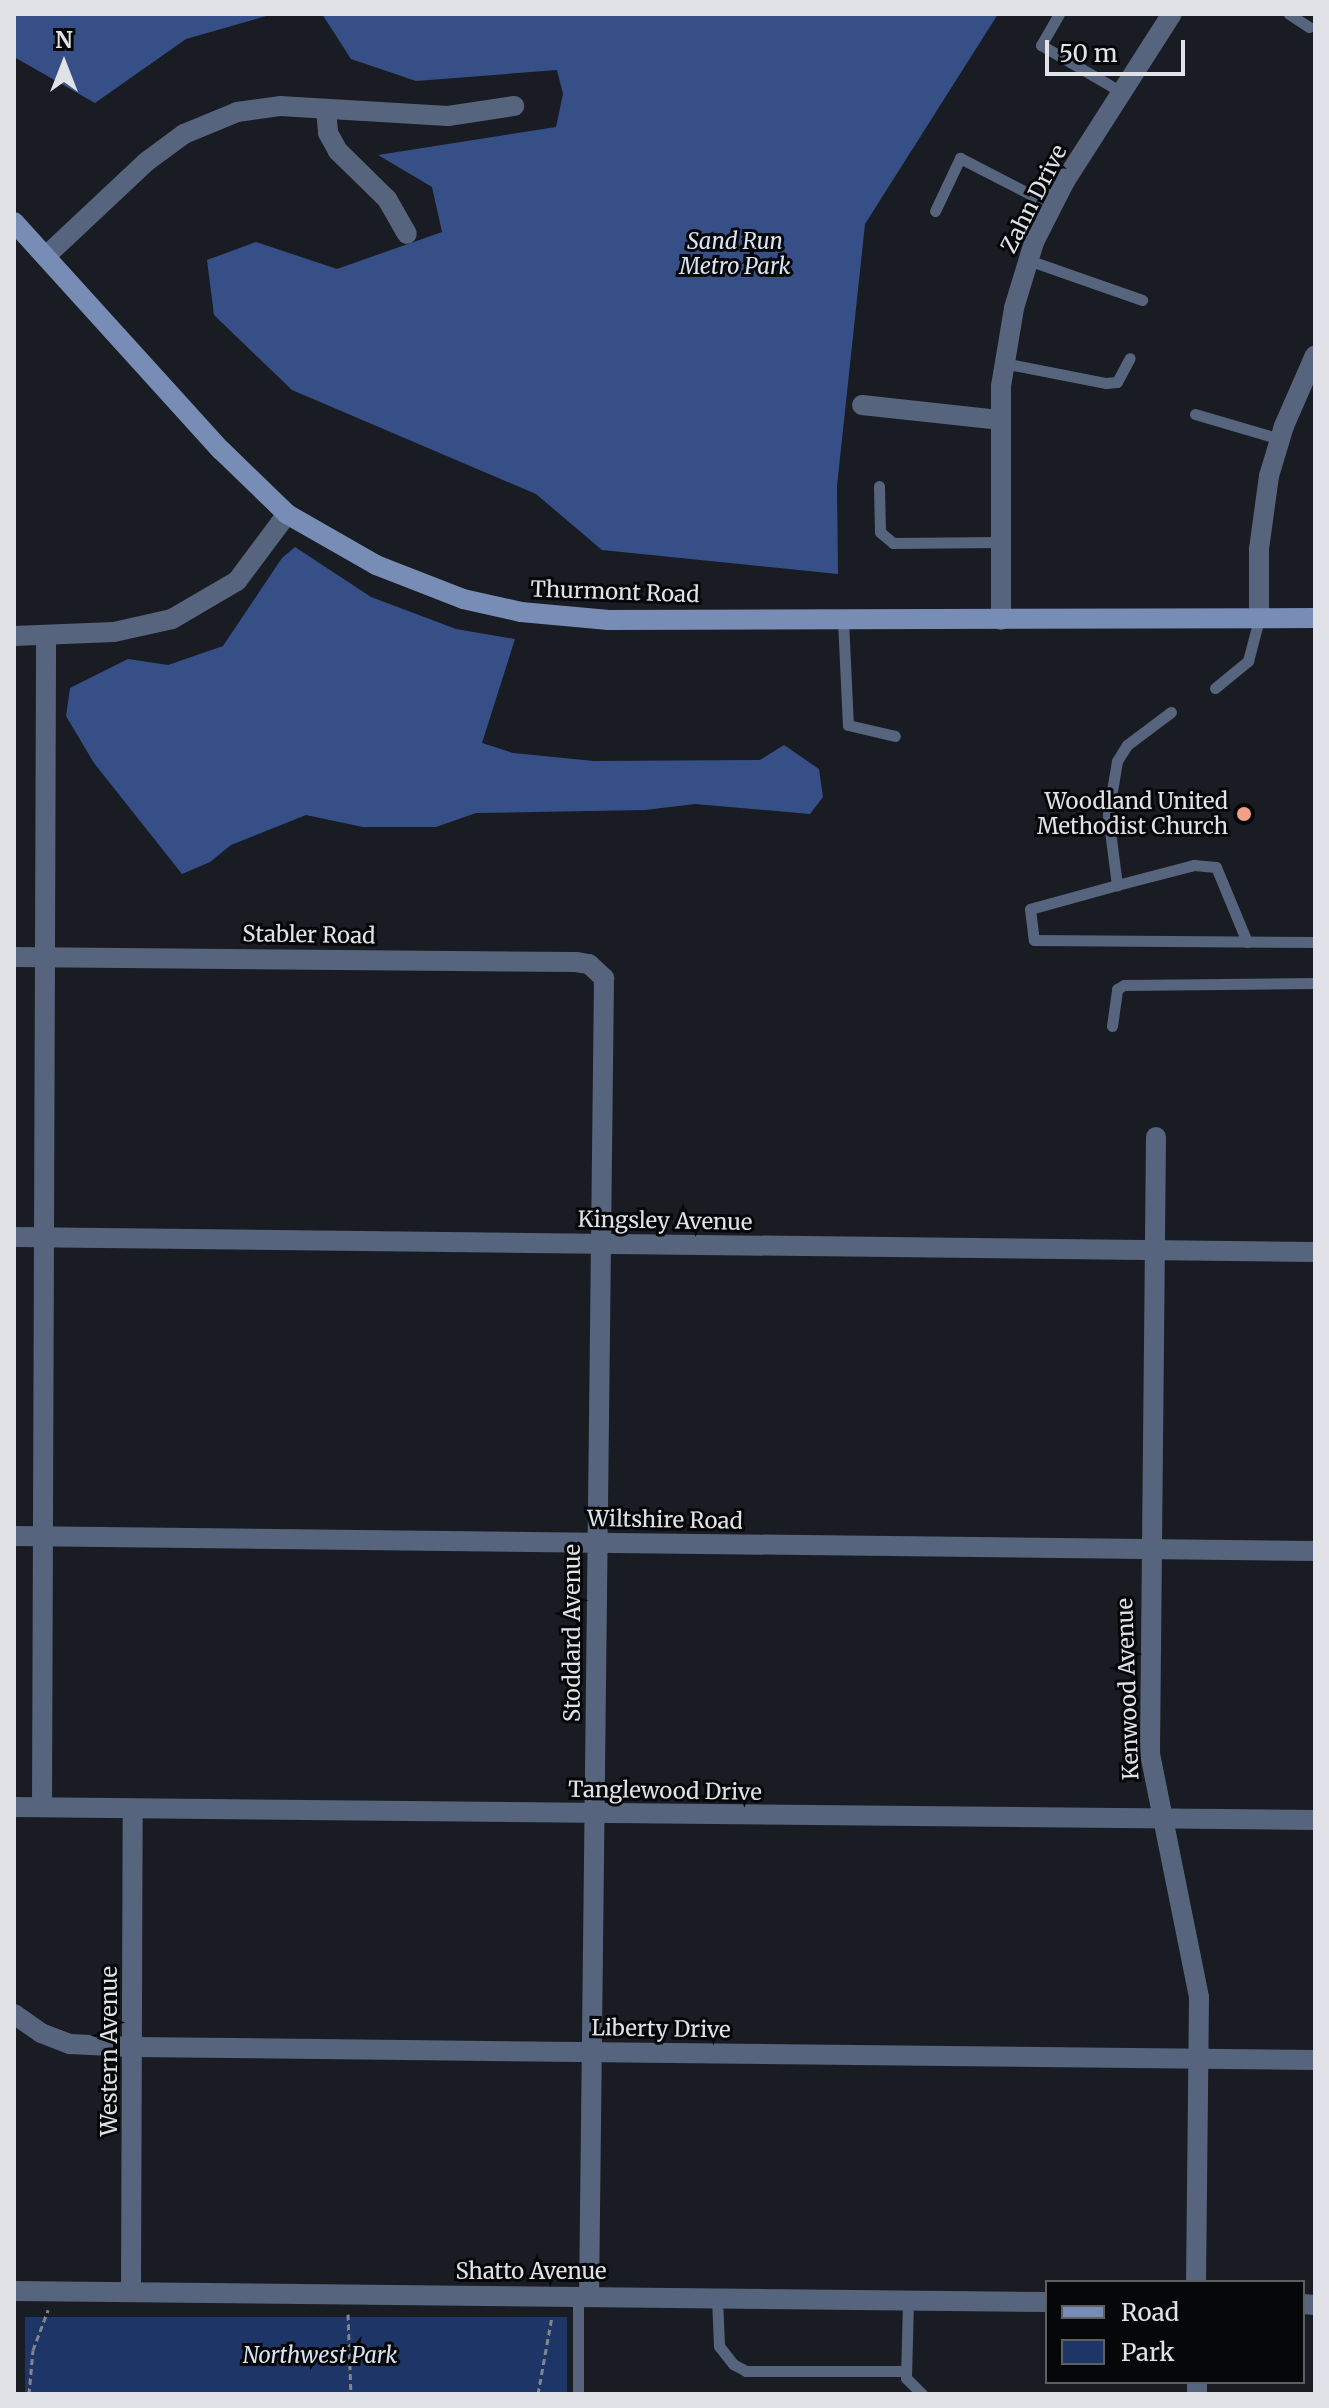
<!DOCTYPE html>
<html>
<head>
<meta charset="utf-8">
<style>
	body { margin:0 }
	#map { position:relative; width:1329px; height:2408px; overflow:hidden; background:#191c22; font-family:Merriweather,serif }
	div>[style] { position:absolute }
	.green>* { inset:0; background:#1e3568; transform-origin:0 0 }
	.forest>* { inset:0; background:#365087 }
	.path>* { height:3px; margin-top:-1.5px; transform-origin:0; background:repeating-linear-gradient(90deg,#83858b 0 6px,transparent 0 10px) }
	.lane>* { height:11px; margin:-5.5px; padding:0 5.5px; transform-origin:5.5px; border-radius:5.5px; background:#57647d }
	.street>* { height:20px; margin:-10px; padding:0 10px; transform-origin:10px; border-radius:10px; background:#57647d }
	.secondary>* { height:20px; margin:-10px; padding:0 10px; transform-origin:10px; border-radius:10px; background:#788db6 }
	.dots>* { width:22px; height:22px; translate:-50% -50%; box-sizing:border-box; border:4px solid #060709; border-radius:50% }
	span { translate:-50% -50%; white-space:nowrap; text-align:center; line-height:1.15; -webkit-text-stroke:6px #060709; paint-order:stroke }
	.street-label { font-size:22px; color:#e0e2e7 }
	.park-label { font-size:22px; color:#dae3f5; font-style:italic }
	.poi-label { font-size:22px; color:#e0e2e7 }
	.right { translate:-100% -50%; text-align:right }
	.frame { position:absolute; inset:0; border:16px solid #e0e2e7; pointer-events:none }
	.legend { position:absolute; left:1045px; top:2280px; width:260px; height:104px; box-sizing:border-box; background:#060709; border:2px solid #5d5f62; margin:0; padding:10px 14px; list-style:none; font-size:24px; color:#e0e2e7 }
	.legend li { display:flex; align-items:center; gap:16px; height:40px }
	.legend b { width:40px; border:2px solid #5d5f62 }
	.north { position:absolute; left:24px; top:24px; width:80px; height:80px; -webkit-text-stroke:6px #060709; paint-order:stroke; rotate:0deg; font-size:22px; font-weight:700; line-height:32px; text-align:center; color:#e0e2e7 }
	.north::after { content:''; display:block; margin:auto; width:28px; height:36px; background:#e0e2e7; clip-path:polygon(50% 0,100% 100%,50% 72%,0 100%) }
	.scale { position:absolute; left:1045px; top:40px; width:140px; height:36px; box-sizing:border-box; border:4px solid #e0e2e7; border-top:0; padding-left:10px; font-size:24px; line-height:28px; white-space:nowrap; color:#e0e2e7; -webkit-text-stroke:6px #060709; paint-order:stroke }
</style>
</head>
<body>
<div id="map">
	<div class="green">
		<i style="left:25px;top:2317px;width:542px;height:77px"></i>
	</div>
	<div class="forest">
		<i style="clip-path:polygon(14px 14px,273px 14px,186px 39px,95px 103px,14px 57px)"></i>
		<i style="clip-path:polygon(322px 14px,998px 14px,865px 224px,837px 486px,838px 574px,602px 550px,536px 494px,292px 390px,214px 315px,207px 260px,256px 242px,337px 269px,442px 232px,432px 187px,378px 155px,556px 127px,563px 94px,557px 70px,416px 81px,351px 59px)"></i>
		<i style="clip-path:polygon(295px 547px,371px 597px,456px 629px,515px 639px,482px 743px,513px 753px,594px 761px,760px 760px,784px 745px,819px 769px,823px 797px,810px 814px,695px 804px,645px 810px,476px 813px,436px 827px,363px 827px,306px 815px,231px 845px,210px 862px,182px 874px,94px 763px,66px 716px,70px 688px,128px 659px,168px 665px,223px 646px,282px 558px)"></i>
	</div>
	<div class="path">
		<i style="left:348px;top:2314px;width:80px;rotate:87.9deg"></i>
		<i style="left:29px;top:2394px;width:44px;rotate:-84.8deg"></i>
		<i style="left:33px;top:2350px;width:43px;rotate:-69.4deg"></i>
		<i style="left:538px;top:2394px;width:79px;rotate:-79.8deg"></i>
	</div>
	<div class="lane">
		<i style="left:1059px;top:14px;width:36px;rotate:120deg"></i>
		<i style="left:1041px;top:45px;width:95px;rotate:30.3deg"></i>
		<i style="left:1289px;top:14px;width:24px;rotate:33deg"></i>
		<i style="left:935px;top:211px;width:59px;rotate:-64.7deg"></i>
		<i style="left:960px;top:158px;width:105px;rotate:27.3deg"></i>
		<i style="left:1028px;top:260px;width:121px;rotate:19.3deg"></i>
		<i style="left:1003px;top:363px;width:105px;rotate:11deg"></i>
		<i style="left:1106px;top:383px;width:11px;rotate:-5deg"></i>
		<i style="left:1117px;top:382px;width:27px;rotate:-62deg"></i>
		<i style="left:1195px;top:414px;width:89px;rotate:16.4deg"></i>
		<i style="left:879px;top:486px;width:46px;rotate:88.8deg"></i>
		<i style="left:880px;top:532px;width:17px;rotate:40deg"></i>
		<i style="left:893px;top:543px;width:108px;rotate:-0.5deg"></i>
		<i style="left:843px;top:620px;width:105px;rotate:87.3deg"></i>
		<i style="left:848px;top:725px;width:48px;rotate:13.2deg"></i>
		<i style="left:1215px;top:688px;width:43px;rotate:-39.3deg"></i>
		<i style="left:1248px;top:661px;width:43px;rotate:-75.3deg"></i>
		<i style="left:1171px;top:712px;width:55px;rotate:143.1deg"></i>
		<i style="left:1127px;top:745px;width:19px;rotate:122deg"></i>
		<i style="left:1117px;top:761px;width:55px;rotate:99.5deg"></i>
		<i style="left:1108px;top:815px;width:71px;rotate:82.7deg"></i>
		<i style="left:1117px;top:885px;width:90px;rotate:164.6deg"></i>
		<i style="left:1030px;top:909px;width:31px;rotate:83deg"></i>
		<i style="left:1034px;top:940px;width:281px;rotate:0.4deg"></i>
		<i style="left:1117px;top:885px;width:80px;rotate:-14.6deg"></i>
		<i style="left:1194px;top:865px;width:22px;rotate:5deg"></i>
		<i style="left:1216px;top:867px;width:81px;rotate:67.5deg"></i>
		<i style="left:1112px;top:1026px;width:37px;rotate:-82deg"></i>
		<i style="left:1117px;top:989px;width:8px;rotate:-30deg"></i>
		<i style="left:1124px;top:985px;width:191px;rotate:-0.6deg"></i>
		<i style="left:717px;top:2298px;width:48px;rotate:87.6deg"></i>
		<i style="left:719px;top:2346px;width:23px;rotate:52deg"></i>
		<i style="left:733px;top:2364px;width:15px;rotate:28deg"></i>
		<i style="left:746px;top:2371px;width:159px"></i>
		<i style="left:908px;top:2301px;width:77px;rotate:91.5deg"></i>
		<i style="left:906px;top:2378px;width:23px;rotate:45deg"></i>
		<i style="left:578px;top:2394px;width:98px;rotate:-90deg"></i>
	</div>
	<div class="street">
		<i style="left:326px;top:109px;width:24px;rotate:85deg"></i>
		<i style="left:328px;top:133px;width:21px;rotate:61deg"></i>
		<i style="left:338px;top:151px;width:69px;rotate:44.4deg"></i>
		<i style="left:387px;top:199px;width:40px;rotate:60.3deg"></i>
		<i style="left:46px;top:256px;width:137px;rotate:-43.2deg"></i>
		<i style="left:146px;top:162px;width:47px;rotate:-36.4deg"></i>
		<i style="left:184px;top:134px;width:57px;rotate:-22.5deg"></i>
		<i style="left:237px;top:112px;width:43px;rotate:-7.9deg"></i>
		<i style="left:280px;top:106px;width:168px;rotate:3.4deg"></i>
		<i style="left:448px;top:116px;width:67px;rotate:-8.6deg"></i>
		<i style="left:862px;top:405px;width:140px;rotate:6.2deg"></i>
		<i style="left:1259px;top:619px;width:70px;rotate:-90deg"></i>
		<i style="left:1259px;top:549px;width:74px;rotate:-82.2deg"></i>
		<i style="left:1269px;top:476px;width:52px;rotate:-73.3deg"></i>
		<i style="left:1284px;top:426px;width:77px;rotate:-66.4deg"></i>
		<i style="left:1001px;top:620px;width:234px;rotate:-90deg"></i>
		<i style="left:1001px;top:386px;width:79px;rotate:-80.5deg"></i>
		<i style="left:1014px;top:308px;width:69px;rotate:-73.1deg"></i>
		<i style="left:1034px;top:242px;width:68px;rotate:-63.1deg"></i>
		<i style="left:1065px;top:181px;width:198px;rotate:-57.4deg"></i>
		<i style="left:14px;top:636px;width:100px;rotate:-2.3deg"></i>
		<i style="left:114px;top:632px;width:59px;rotate:-12.6deg"></i>
		<i style="left:172px;top:619px;width:75px;rotate:-30.3deg"></i>
		<i style="left:237px;top:581px;width:84px;rotate:-53.3deg"></i>
		<i style="left:14px;top:957px;width:562px;rotate:0.51deg"></i>
		<i style="left:576px;top:962px;width:13px;rotate:9deg"></i>
		<i style="left:589px;top:964px;width:21px;rotate:43deg"></i>
		<i style="left:604px;top:978px;width:1318px;rotate:90.65deg"></i>
		<i style="left:1156px;top:1137px;width:617px;rotate:90.56deg"></i>
		<i style="left:1150px;top:1754px;width:248px;rotate:78.6deg"></i>
		<i style="left:1199px;top:1997px;width:285px;rotate:90.6deg"></i>
		<i style="left:14px;top:1237px;width:1301px;rotate:0.66deg"></i>
		<i style="left:14px;top:1536px;width:1301px;rotate:0.66deg"></i>
		<i style="left:14px;top:1807px;width:1301px;rotate:0.57deg"></i>
		<i style="left:42px;top:1807px;width:1171px;rotate:-89.8deg"></i>
		<i style="left:14px;top:2014px;width:33px;rotate:35deg"></i>
		<i style="left:41px;top:2033px;width:31px;rotate:21deg"></i>
		<i style="left:70px;top:2044px;width:62px;rotate:2.8deg"></i>
		<i style="left:132px;top:2047px;width:1183px;rotate:0.63deg"></i>
		<i style="left:14px;top:2291px;width:1033px;rotate:0.61deg"></i>
		<i style="left:131px;top:2292px;width:482px;rotate:-89.8deg"></i>
		<i style="left:1303px;top:2304px;width:12px;rotate:5deg"></i>
		<i style="left:1197px;top:2382px;width:12px;rotate:90deg"></i>
	</div>
	<div class="secondary">
		<i style="left:14px;top:222px;width:308px;rotate:47.8deg"></i>
		<i style="left:221px;top:450px;width:92px;rotate:44.1deg"></i>
		<i style="left:287px;top:514px;width:103px;rotate:29.8deg"></i>
		<i style="left:376px;top:565px;width:93px;rotate:21.3deg"></i>
		<i style="left:463px;top:599px;width:59px;rotate:12.6deg"></i>
		<i style="left:521px;top:612px;width:88px;rotate:5.2deg"></i>
		<i style="left:609px;top:620px;width:706px;rotate:-0.16deg"></i>
	</div>
	<div class="dots">
		<i style="left:1244px;top:814px;background:#f39f85"></i>
	</div>
	<div class="street-label">
		<span style="left:1034px;top:199px;rotate:-63deg">Zahn Drive</span>
		<span style="left:615px;top:592px;rotate:2deg">Thurmont Road</span>
		<span style="left:309px;top:935px;rotate:1deg">Stabler Road</span>
		<span style="left:665px;top:1221px;rotate:1deg">Kingsley Avenue</span>
		<span style="left:665px;top:1520px;rotate:1deg">Wiltshire Road</span>
		<span style="left:573px;top:1633px;rotate:-90deg">Stoddard Avenue</span>
		<span style="left:1128px;top:1689px;rotate:-92deg">Kenwood Avenue</span>
		<span style="left:665px;top:1791px;rotate:1deg">Tanglewood Drive</span>
		<span style="left:661px;top:2029px;rotate:1deg">Liberty Drive</span>
		<span style="left:110px;top:2051px;rotate:-90deg">Western Avenue</span>
		<span style="left:531px;top:2272px">Shatto Avenue</span>
	</div>
	<div class="park-label">
		<span style="left:735px;top:254px">Sand Run<br>Metro Park</span>
		<span style="left:320px;top:2356px">Northwest Park</span>
	</div>
	<div class="poi-label">
		<span class="right" style="left:1228px;top:814px">Woodland United<br>Methodist Church</span>
	</div>
	<div class="frame"></div>
	<ul class="legend">
	<li><b style="height:10px;background:#788db6"></b>Road</li>
	<li><b style="height:22px;background:#1e3568"></b>Park</li>
	</ul>
	<div class="north">N</div>
	<div class="scale">50 m</div>
</div>
</body>
</html>
